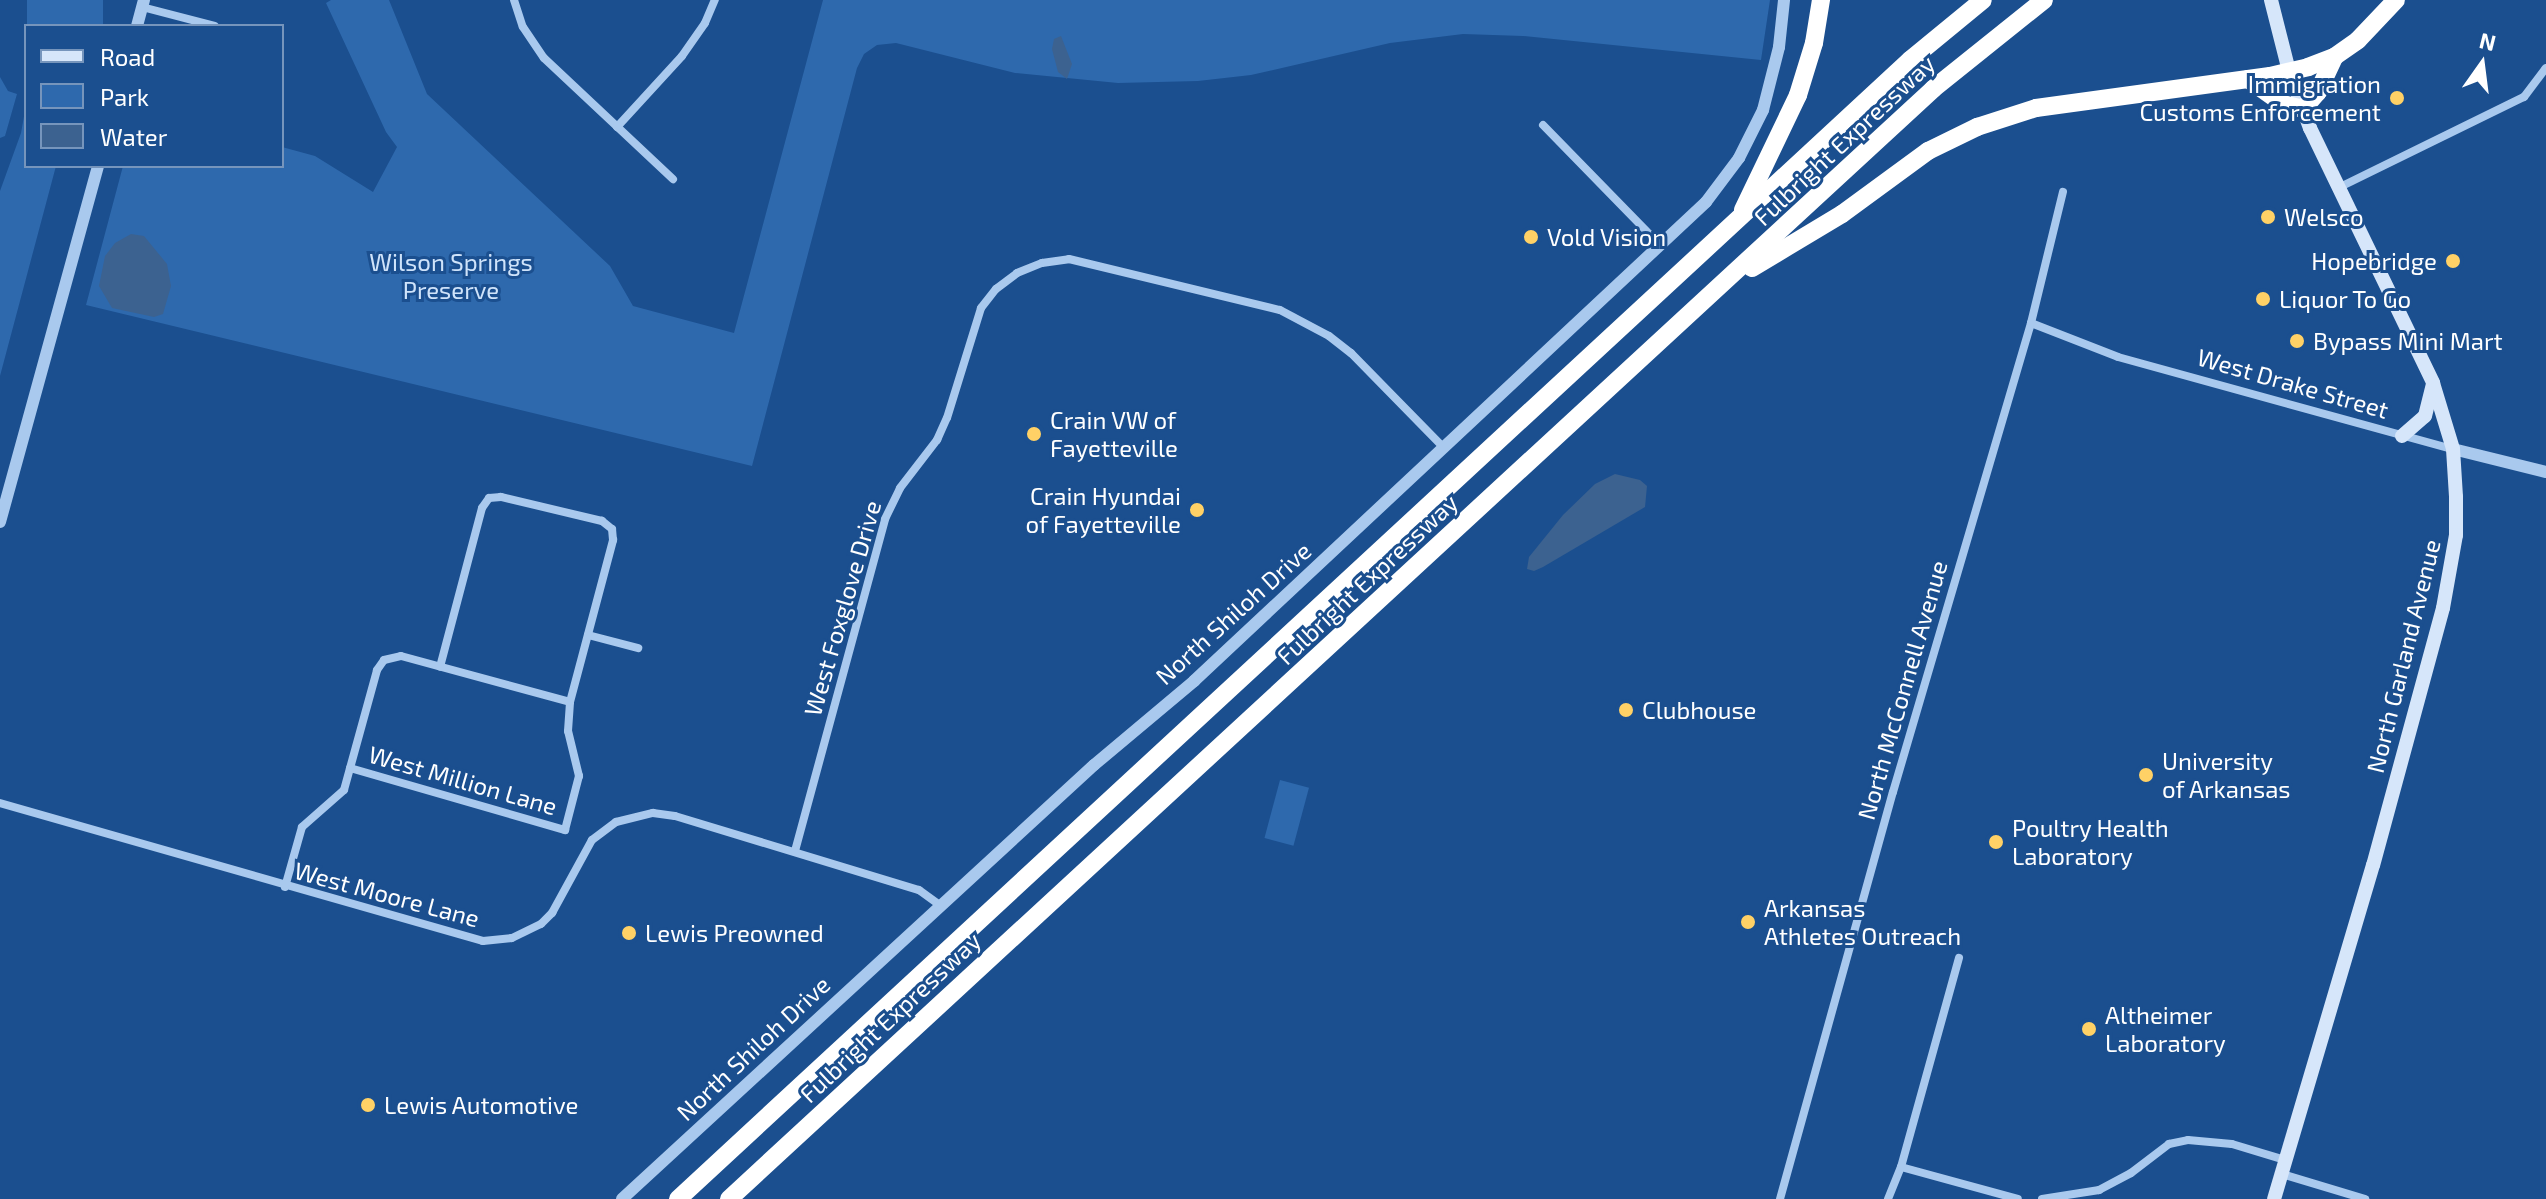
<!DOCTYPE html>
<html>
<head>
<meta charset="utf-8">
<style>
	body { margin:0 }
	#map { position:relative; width:2546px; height:1199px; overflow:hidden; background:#1b4f8f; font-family:"Exo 2",sans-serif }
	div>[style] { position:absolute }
	.green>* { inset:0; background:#2e69ad; transform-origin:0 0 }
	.water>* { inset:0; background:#3c6290 }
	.minor>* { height:8px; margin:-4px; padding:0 4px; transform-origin:4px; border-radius:4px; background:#a9c9ee }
	.tertiary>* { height:12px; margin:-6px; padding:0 6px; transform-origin:6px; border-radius:6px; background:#a9c9ee }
	.secondary>* { height:14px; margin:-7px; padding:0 7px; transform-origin:7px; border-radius:7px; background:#d6e6fa }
	.motorway>* { height:18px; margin:-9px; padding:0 9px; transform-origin:9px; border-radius:9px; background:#fff }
	.dots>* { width:22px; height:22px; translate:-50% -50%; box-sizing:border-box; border:4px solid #1b4f8f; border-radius:50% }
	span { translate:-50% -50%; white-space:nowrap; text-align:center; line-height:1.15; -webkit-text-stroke:6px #1b4f8f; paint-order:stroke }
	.poi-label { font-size:24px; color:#fff }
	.right { translate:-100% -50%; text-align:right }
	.left { translate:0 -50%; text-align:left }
	.street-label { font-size:24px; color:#fff }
	.park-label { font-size:24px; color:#cfe3fa }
	.legend { position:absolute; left:24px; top:24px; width:260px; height:144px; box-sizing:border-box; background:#1b4f8f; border:2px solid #7695bc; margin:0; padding:10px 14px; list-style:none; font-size:24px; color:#fff }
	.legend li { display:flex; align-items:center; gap:16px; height:40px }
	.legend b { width:40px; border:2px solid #7695bc }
	.north { position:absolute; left:2442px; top:24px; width:80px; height:80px; -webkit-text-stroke:6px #1b4f8f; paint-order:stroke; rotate:14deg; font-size:22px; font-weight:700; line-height:32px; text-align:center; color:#fff }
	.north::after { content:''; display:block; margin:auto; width:28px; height:36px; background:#fff; clip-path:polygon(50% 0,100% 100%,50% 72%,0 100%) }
</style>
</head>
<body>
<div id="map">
	<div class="green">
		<i style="left:27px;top:0;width:76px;height:26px"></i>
		<i style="clip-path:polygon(331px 0,389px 0,427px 94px,610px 266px,633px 306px,734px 333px,823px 0,1770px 0,1761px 60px,1523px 36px,1463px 34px,1390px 43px,1251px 75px,1198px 81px,1118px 83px,1015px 73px,896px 43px,877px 45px,864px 54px,857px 68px,752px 466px,86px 305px,123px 166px,282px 166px,282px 147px,315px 156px,373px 192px,397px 147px,386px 132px,326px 3px)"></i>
		<i style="clip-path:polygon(0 77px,8px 91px,17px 94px,5px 136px,0 138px)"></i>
		<i style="clip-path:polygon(26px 105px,26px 166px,56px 166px,0 376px,0 191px,21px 133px)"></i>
		<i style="left:1280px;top:780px;width:30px;height:60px;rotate:15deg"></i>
	</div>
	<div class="water">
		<i style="clip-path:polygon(1061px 36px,1072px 64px,1067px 79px,1058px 72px,1052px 49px,1054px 39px)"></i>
		<i style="clip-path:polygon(131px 234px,144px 236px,167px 264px,171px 286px,163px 314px,154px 317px,112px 308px,99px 286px,105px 256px,115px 243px)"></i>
		<i style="clip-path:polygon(1615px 474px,1640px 480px,1647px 486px,1645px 507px,1543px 567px,1534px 571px,1527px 569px,1529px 557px,1563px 515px,1595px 484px)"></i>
	</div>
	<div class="minor">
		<i style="left:514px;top:0;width:28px;rotate:72deg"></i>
		<i style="left:523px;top:27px;width:37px;rotate:56deg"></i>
		<i style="left:544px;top:58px;width:177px;rotate:43.2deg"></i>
		<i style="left:142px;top:7px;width:75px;rotate:14.6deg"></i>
		<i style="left:1543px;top:125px;width:169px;rotate:45.7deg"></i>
		<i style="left:617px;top:127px;width:96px;rotate:-47.5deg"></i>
		<i style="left:682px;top:56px;width:40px;rotate:-55.1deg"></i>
		<i style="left:705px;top:23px;width:25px;rotate:-67deg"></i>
		<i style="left:2338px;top:188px;width:207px;rotate:-26.1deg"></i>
		<i style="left:2524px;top:97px;width:36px;rotate:-53deg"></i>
		<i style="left:2031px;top:323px;width:93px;rotate:21.3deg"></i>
		<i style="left:2118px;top:357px;width:347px;rotate:15.4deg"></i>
		<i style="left:588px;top:635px;width:52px;rotate:14.6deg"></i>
		<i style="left:350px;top:768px;width:224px;rotate:16.1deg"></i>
		<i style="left:565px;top:830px;width:56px;rotate:-75.5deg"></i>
		<i style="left:579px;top:776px;width:46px;rotate:-103.7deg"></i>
		<i style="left:568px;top:731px;width:29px;rotate:-86deg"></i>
		<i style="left:570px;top:702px;width:168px;rotate:-75.1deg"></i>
		<i style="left:613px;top:540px;width:11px;rotate:-95deg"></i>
		<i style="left:612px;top:529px;width:13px;rotate:-141deg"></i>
		<i style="left:602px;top:521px;width:104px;rotate:-166.6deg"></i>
		<i style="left:501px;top:497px;width:12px;rotate:175deg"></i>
		<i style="left:489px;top:498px;width:12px;rotate:125deg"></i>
		<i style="left:482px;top:508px;width:164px;rotate:104.8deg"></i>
		<i style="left:0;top:803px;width:502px;rotate:15.95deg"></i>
		<i style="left:483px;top:941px;width:29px;rotate:-6deg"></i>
		<i style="left:512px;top:938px;width:32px;rotate:-26deg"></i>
		<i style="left:541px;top:924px;width:16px;rotate:-45deg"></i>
		<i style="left:552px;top:913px;width:83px;rotate:-61.3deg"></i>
		<i style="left:592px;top:840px;width:30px;rotate:-37deg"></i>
		<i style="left:616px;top:822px;width:38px;rotate:-14deg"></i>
		<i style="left:653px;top:813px;width:22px;rotate:8deg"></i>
		<i style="left:675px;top:816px;width:255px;rotate:16.9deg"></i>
		<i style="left:919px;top:890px;width:26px;rotate:36deg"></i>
		<i style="left:795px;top:851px;width:344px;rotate:-74.8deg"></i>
		<i style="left:885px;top:519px;width:34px;rotate:-64deg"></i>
		<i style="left:900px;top:488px;width:61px;rotate:-52.4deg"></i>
		<i style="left:937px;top:440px;width:24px;rotate:-66deg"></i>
		<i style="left:947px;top:418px;width:115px;rotate:-72.8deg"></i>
		<i style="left:981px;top:308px;width:24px;rotate:-52deg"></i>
		<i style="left:996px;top:289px;width:26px;rotate:-37deg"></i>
		<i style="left:1017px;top:273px;width:27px;rotate:-22deg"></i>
		<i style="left:1042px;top:263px;width:27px;rotate:-8deg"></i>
		<i style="left:1069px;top:259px;width:217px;rotate:13.6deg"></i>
		<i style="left:1280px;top:310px;width:55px;rotate:28deg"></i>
		<i style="left:1329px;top:336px;width:28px;rotate:38deg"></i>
		<i style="left:1351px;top:353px;width:133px;rotate:45.6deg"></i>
		<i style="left:285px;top:887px;width:62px;rotate:-74.2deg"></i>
		<i style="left:302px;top:827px;width:56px;rotate:-41.4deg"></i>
		<i style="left:344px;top:790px;width:124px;rotate:-74.6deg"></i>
		<i style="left:377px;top:670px;width:12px;rotate:-55deg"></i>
		<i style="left:384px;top:660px;width:17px;rotate:-13deg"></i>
		<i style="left:401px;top:656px;width:175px;rotate:15.2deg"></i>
		<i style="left:1901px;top:1167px;width:121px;rotate:15.3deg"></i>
		<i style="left:2282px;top:1174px;width:87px;rotate:16.8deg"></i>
		<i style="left:1780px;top:1199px;width:422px;rotate:-74.5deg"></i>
		<i style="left:1893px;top:792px;width:489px;rotate:-73.6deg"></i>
		<i style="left:2031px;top:323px;width:135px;rotate:-76.3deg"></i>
		<i style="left:1888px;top:1199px;width:35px;rotate:-68deg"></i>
		<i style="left:1901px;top:1167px;width:217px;rotate:-74.5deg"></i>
		<i style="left:2042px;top:1199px;width:58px;rotate:-9deg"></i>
		<i style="left:2099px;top:1190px;width:36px;rotate:-28deg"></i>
		<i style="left:2131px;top:1173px;width:48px;rotate:-37.3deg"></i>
		<i style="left:2169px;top:1144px;width:19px;rotate:-12deg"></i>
		<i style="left:2188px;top:1140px;width:44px;rotate:5.2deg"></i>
		<i style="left:2232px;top:1144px;width:55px;rotate:16.8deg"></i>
	</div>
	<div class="tertiary">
		<i style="left:137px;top:26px;width:27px;rotate:-75deg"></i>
		<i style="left:2453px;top:449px;width:96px;rotate:13.9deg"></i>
		<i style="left:0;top:522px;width:369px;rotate:-74.6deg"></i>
		<i style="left:622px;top:1199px;width:641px;rotate:-42.6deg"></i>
		<i style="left:1094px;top:765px;width:131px;rotate:-40deg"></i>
		<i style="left:1194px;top:681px;width:701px;rotate:-43.09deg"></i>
		<i style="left:1706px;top:202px;width:55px;rotate:-53.1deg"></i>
		<i style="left:1739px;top:158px;width:54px;rotate:-63.4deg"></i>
		<i style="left:1763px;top:110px;width:65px;rotate:-75.7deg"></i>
		<i style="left:1779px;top:47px;width:47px;rotate:-83.9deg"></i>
	</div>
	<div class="secondary">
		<i style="left:2271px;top:0;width:73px;rotate:75.8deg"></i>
		<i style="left:2289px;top:71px;width:61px;rotate:69.8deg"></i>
		<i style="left:2310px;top:128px;width:283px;rotate:64.2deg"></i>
		<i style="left:2433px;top:383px;width:69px;rotate:73.1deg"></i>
		<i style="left:2453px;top:449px;width:48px;rotate:86.4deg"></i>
		<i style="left:2456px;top:497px;width:38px;rotate:90deg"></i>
		<i style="left:2456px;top:535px;width:74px;rotate:100.1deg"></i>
		<i style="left:2443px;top:608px;width:266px;rotate:105.2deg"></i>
		<i style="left:2373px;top:865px;width:348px;rotate:106.5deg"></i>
		<i style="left:2402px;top:436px;width:30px;rotate:-41deg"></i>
		<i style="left:2425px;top:416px;width:33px;rotate:-76deg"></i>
	</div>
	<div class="motorway">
		<i style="left:2248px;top:79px;width:43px;rotate:35.5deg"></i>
		<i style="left:2283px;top:104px;width:21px;rotate:14deg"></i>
		<i style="left:2303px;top:109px;width:23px;rotate:-49deg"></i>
		<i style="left:2318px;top:92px;width:38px;rotate:-65deg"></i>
		<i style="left:1743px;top:210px;width:127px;rotate:-64.4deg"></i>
		<i style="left:1798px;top:95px;width:54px;rotate:-72.9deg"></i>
		<i style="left:1814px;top:43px;width:44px;rotate:-80.8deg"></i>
		<i style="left:1752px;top:268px;width:105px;rotate:-31deg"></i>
		<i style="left:1842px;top:214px;width:107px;rotate:-36.2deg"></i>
		<i style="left:1928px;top:151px;width:55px;rotate:-26.1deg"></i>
		<i style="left:1977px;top:127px;width:62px;rotate:-17.9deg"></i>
		<i style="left:2036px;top:108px;width:236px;rotate:-7.8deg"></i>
		<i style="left:2270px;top:76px;width:39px;rotate:-13deg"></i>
		<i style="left:2308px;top:67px;width:28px;rotate:-21deg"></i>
		<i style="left:2334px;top:57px;width:29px;rotate:-35deg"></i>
		<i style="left:2358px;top:40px;width:55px;rotate:-46.5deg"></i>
		<i style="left:678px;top:1199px;width:1678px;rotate:-42.75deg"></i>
		<i style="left:1910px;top:60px;width:94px;rotate:-39.4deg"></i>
		<i style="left:729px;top:1199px;width:1638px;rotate:-42.67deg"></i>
		<i style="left:1933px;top:89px;width:142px;rotate:-38.7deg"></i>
	</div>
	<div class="dots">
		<i style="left:2397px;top:98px;background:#ffd166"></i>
		<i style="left:2268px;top:217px;background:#ffd166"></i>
		<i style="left:1531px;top:237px;background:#ffd166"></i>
		<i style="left:2453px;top:261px;background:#ffd166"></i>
		<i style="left:2263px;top:299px;background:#ffd166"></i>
		<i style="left:2297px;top:341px;background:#ffd166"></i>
		<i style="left:1034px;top:434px;background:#ffd166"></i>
		<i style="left:1197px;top:510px;background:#ffd166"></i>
		<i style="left:1626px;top:710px;background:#ffd166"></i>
		<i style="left:2146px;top:775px;background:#ffd166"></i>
		<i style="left:1996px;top:842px;background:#ffd166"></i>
		<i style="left:1748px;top:922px;background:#ffd166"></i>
		<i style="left:629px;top:933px;background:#ffd166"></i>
		<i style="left:2089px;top:1029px;background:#ffd166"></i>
		<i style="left:368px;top:1105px;background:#ffd166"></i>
	</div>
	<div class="poi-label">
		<span class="right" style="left:2381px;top:98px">Immigration<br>Customs Enforcement</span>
		<span class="left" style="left:2284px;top:217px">Welsco</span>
		<span class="left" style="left:1547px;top:237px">Vold Vision</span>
		<span class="right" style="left:2437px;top:261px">Hopebridge</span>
		<span class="left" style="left:2279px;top:299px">Liquor To Go</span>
		<span class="left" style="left:2313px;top:341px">Bypass Mini Mart</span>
		<span class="left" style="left:1050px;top:434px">Crain VW of<br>Fayetteville</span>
		<span class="right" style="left:1181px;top:510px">Crain Hyundai<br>of Fayetteville</span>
		<span class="left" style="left:1642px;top:710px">Clubhouse</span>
		<span class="left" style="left:2162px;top:775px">University<br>of Arkansas</span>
		<span class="left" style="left:2012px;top:842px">Poultry Health<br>Laboratory</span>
		<span class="left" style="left:1764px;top:922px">Arkansas<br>Athletes Outreach</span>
		<span class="left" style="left:645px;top:933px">Lewis Preowned</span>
		<span class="left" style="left:2105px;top:1029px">Altheimer<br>Laboratory</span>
		<span class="left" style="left:384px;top:1105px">Lewis Automotive</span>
	</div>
	<div class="street-label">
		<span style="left:1844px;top:140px;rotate:-43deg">Fulbright Expressway</span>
		<span style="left:2293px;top:383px;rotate:16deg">West Drake Street</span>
		<span style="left:1367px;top:579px;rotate:-43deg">Fulbright Expressway</span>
		<span style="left:842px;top:608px;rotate:-74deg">West Foxglove Drive</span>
		<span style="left:1233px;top:613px;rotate:-42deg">North Shiloh Drive</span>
		<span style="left:2403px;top:656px;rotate:-76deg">North Garland Avenue</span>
		<span style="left:1902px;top:690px;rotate:-74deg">North McConnell Avenue</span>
		<span style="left:463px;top:780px;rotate:16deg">West Million Lane</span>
		<span style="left:387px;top:894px;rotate:15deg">West Moore Lane</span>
		<span style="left:890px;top:1017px;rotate:-43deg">Fulbright Expressway</span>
		<span style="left:753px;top:1048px;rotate:-43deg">North Shiloh Drive</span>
	</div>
	<div class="park-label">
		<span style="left:451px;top:276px">Wilson Springs<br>Preserve</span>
	</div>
	<ul class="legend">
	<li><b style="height:10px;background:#d6e6fa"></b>Road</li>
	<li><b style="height:22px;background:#2e69ad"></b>Park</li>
	<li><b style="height:22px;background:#3c6290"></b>Water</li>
	</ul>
	<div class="north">N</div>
</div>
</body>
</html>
